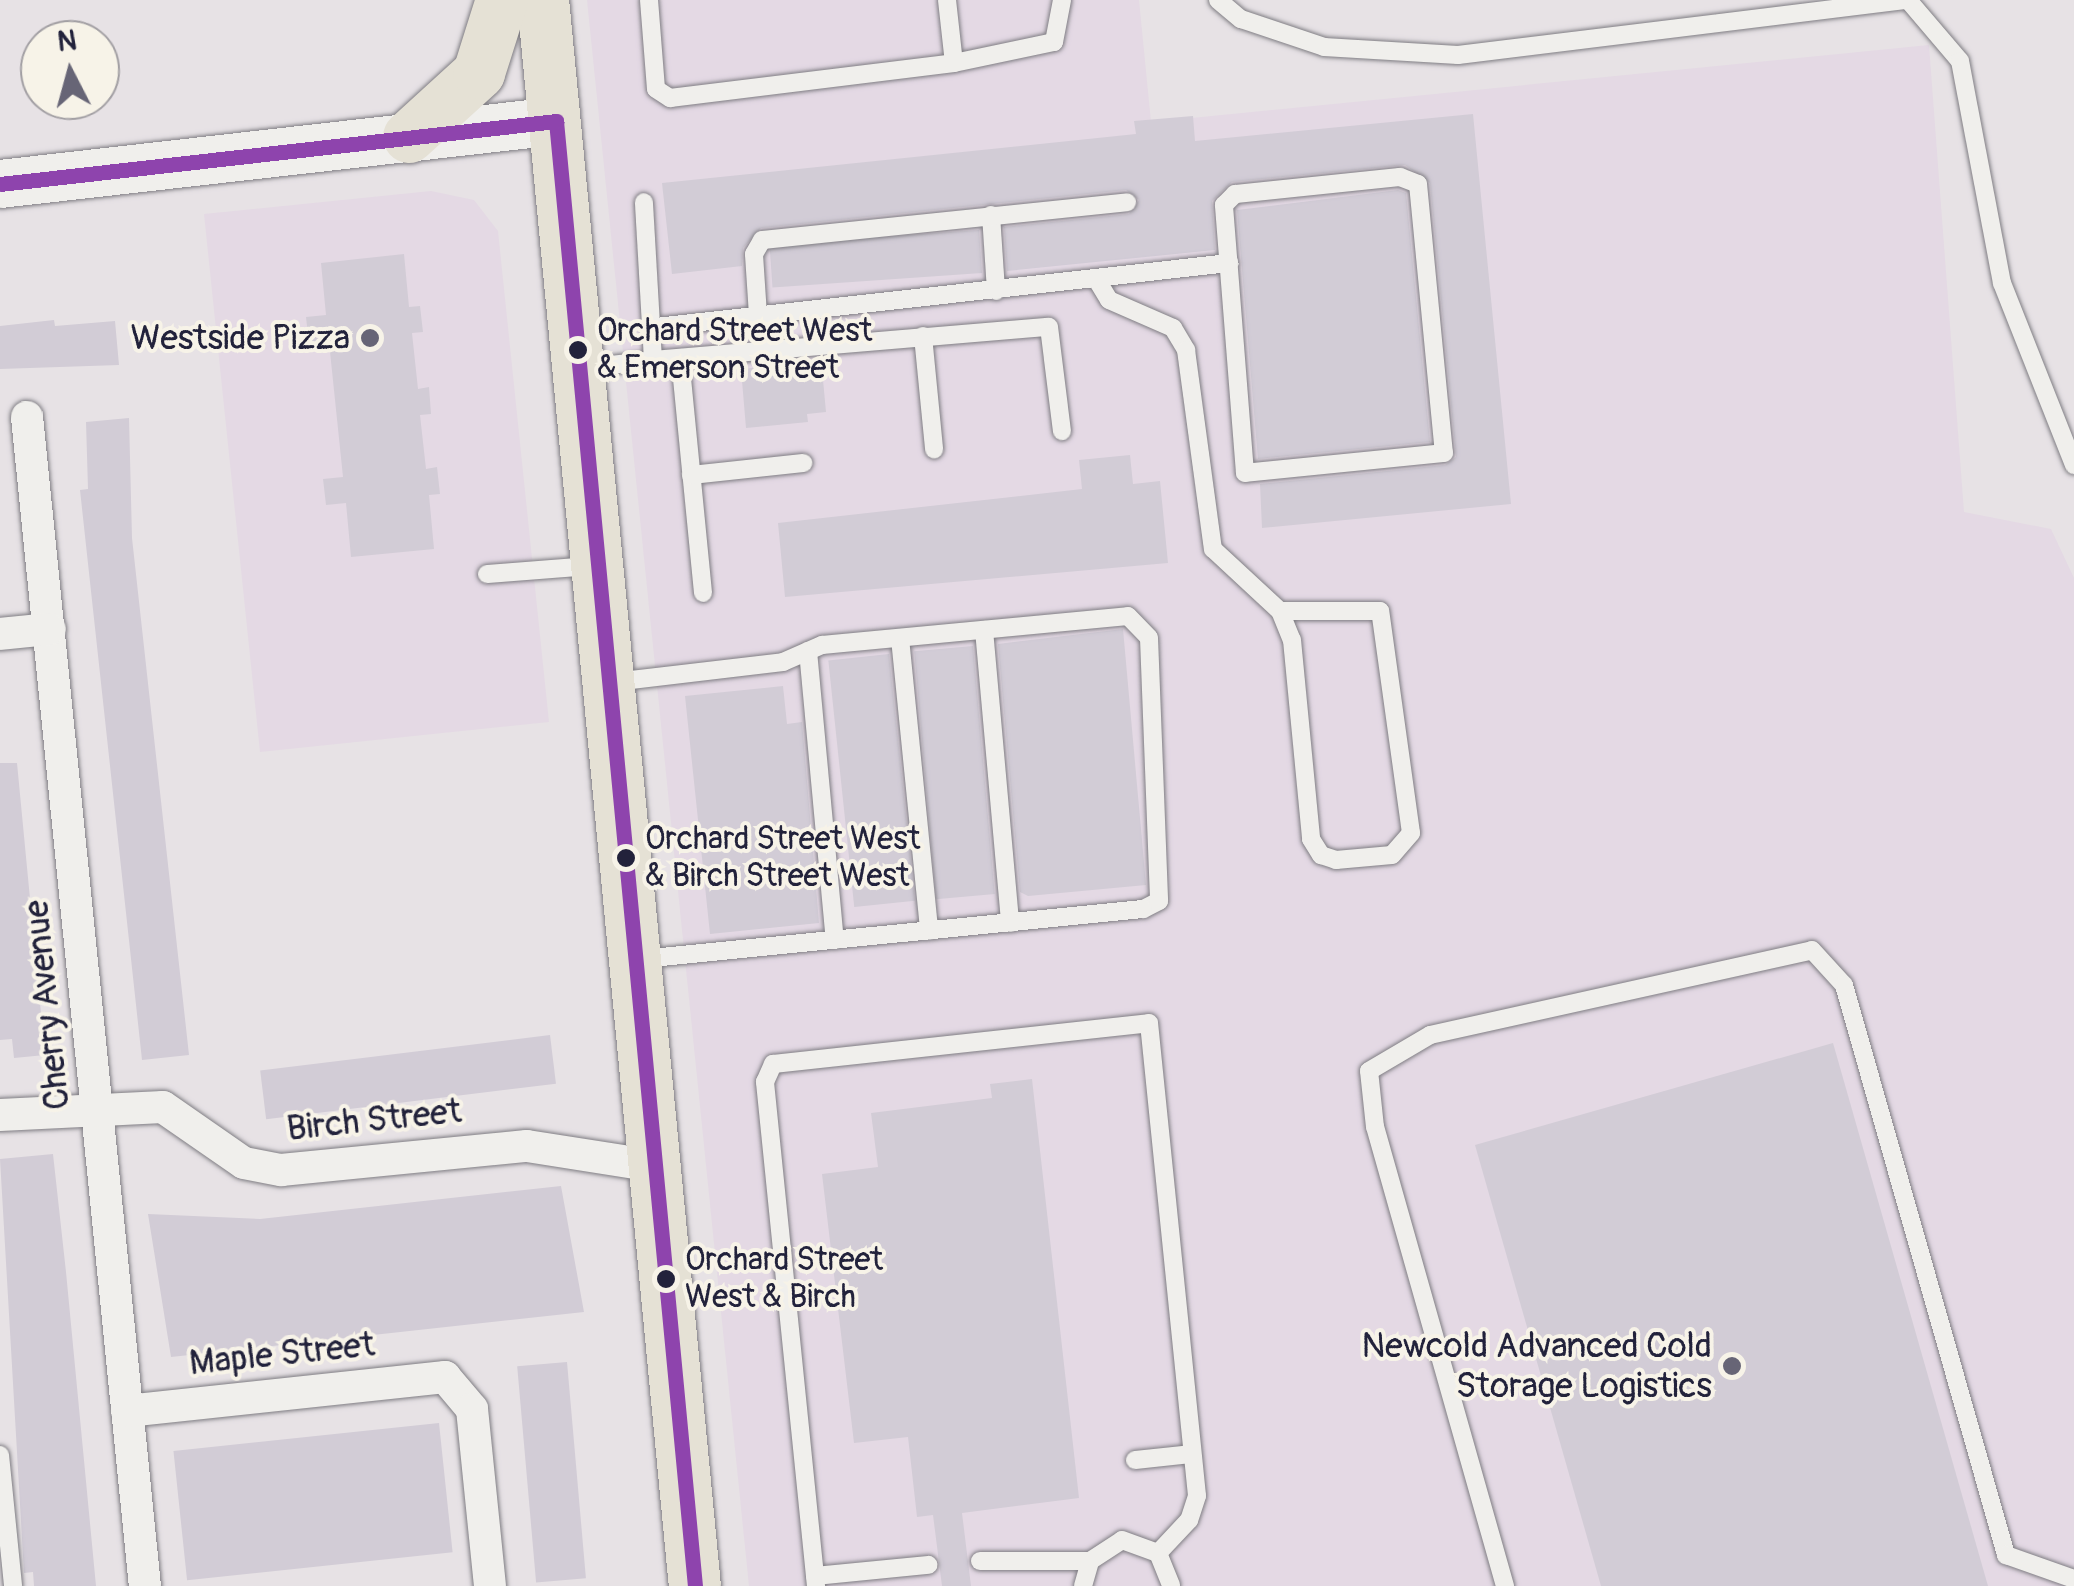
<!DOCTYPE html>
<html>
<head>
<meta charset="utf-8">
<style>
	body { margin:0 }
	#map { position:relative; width:2074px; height:1586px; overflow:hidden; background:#e7e2e5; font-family:Pangolin,sans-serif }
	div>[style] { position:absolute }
	.built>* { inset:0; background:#e4d9e4 }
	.building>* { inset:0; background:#d2ccd6; transform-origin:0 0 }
	.roads { filter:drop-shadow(0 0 2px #7f7d83) drop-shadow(0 0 2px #7f7d83) }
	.lane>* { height:18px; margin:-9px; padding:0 9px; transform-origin:9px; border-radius:9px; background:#f0efec }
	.street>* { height:32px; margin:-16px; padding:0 16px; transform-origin:16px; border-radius:16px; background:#f0efec }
	.secondary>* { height:48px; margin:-24px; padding:0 24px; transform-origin:24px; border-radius:24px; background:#f0efec }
	.primary>* { height:52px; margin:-26px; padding:0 26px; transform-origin:26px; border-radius:26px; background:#e5e1d5 }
	.bus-1>* { height:15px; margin:-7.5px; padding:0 7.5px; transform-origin:7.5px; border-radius:7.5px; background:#8e44ad }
	.dots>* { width:28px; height:28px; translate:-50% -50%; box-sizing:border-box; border:5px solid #f7f3e8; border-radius:50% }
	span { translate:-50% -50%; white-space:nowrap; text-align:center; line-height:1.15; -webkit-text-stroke:8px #f7f3e8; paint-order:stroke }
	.bus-label { font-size:32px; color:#22223b }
	.left { translate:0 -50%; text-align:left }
	.poi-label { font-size:35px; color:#22223b }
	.right { translate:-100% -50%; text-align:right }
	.street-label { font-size:35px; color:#22223b }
	.north { position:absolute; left:20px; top:20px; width:100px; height:100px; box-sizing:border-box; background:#f7f3e8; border:2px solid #a29fa3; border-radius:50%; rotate:354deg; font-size:28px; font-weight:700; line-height:40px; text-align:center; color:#22223b }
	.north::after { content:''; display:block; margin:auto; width:35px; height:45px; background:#676576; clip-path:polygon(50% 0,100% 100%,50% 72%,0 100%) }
</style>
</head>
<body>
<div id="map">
	<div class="built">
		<i style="clip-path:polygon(587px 0,1139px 0,1151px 122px,1929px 45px,1964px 512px,2051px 529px,2074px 578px,2074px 1586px,749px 1586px)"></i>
		<i style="clip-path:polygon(431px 191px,474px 200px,498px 231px,549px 722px,260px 752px,204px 214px)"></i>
	</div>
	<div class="building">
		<i style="clip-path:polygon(1473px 114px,1511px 504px,1262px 528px,1260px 484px,1445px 465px,1456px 457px,1430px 183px,1405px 165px,1232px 182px,1212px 201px,1215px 250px,1007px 271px,1004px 227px,1129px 214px,1139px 200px,1126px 190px,761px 228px,743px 248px,742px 266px,672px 274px,662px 183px,1136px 134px,1134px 121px,1193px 116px,1195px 141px)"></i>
		<i style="clip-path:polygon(1398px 190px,1406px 193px,1430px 442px,1258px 459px,1237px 210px)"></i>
		<i style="left:979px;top:230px;width:43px;height:210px;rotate:86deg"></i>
		<i style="clip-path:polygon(404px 254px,409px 307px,420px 306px,423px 332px,412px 333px,418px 389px,429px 387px,431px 414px,420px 415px,426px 469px,437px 467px,440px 494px,429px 495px,434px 549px,351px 557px,346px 503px,326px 505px,323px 479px,343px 477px,329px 342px,309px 344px,306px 317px,326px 315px,321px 263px)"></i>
		<i style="clip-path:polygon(54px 320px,55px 326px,115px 321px,119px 365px,0 369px,0 326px)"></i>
		<i style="clip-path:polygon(801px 363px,802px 372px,822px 369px,826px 412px,807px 414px,808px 422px,746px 428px,741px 369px)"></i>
		<i style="clip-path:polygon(129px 418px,132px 538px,189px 1055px,142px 1060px,80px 490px,88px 489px,86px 422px)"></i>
		<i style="clip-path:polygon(1130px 455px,1133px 484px,1160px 481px,1168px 563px,785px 597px,778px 523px,1082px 489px,1079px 460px)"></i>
		<i style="clip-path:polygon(1123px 629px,1146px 885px,1028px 896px,1020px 892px,998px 644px)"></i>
		<i style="left:973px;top:646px;width:249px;height:59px;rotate:85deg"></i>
		<i style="left:889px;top:654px;width:248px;height:61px;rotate:84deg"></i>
		<i style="clip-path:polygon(783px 686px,787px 724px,802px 722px,819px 923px,710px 934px,685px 696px)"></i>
		<i style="clip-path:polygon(0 763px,17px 763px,45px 1055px,14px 1058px,12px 1039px,0 1040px)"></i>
		<i style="left:550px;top:1035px;width:49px;height:292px;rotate:83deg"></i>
		<i style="clip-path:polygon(1833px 1043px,1988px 1586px,1601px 1586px,1475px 1145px)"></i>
		<i style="clip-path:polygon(1032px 1079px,1079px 1498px,962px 1513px,971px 1586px,942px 1586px,933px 1515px,917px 1517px,908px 1437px,854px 1443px,822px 1174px,878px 1167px,871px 1113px,992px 1098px,990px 1084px)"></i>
		<i style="clip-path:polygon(53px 1154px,66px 1272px,96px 1586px,34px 1586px,33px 1572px,24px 1573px,0 1159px)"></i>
		<i style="clip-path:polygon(561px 1186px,584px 1312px,171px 1357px,148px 1214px,260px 1219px)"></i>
		<i style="left:567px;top:1362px;width:217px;height:50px;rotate:85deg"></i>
		<i style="left:439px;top:1423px;width:130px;height:267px;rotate:84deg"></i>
	</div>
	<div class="roads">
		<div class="lane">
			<i style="left:649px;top:0;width:89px;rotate:85.5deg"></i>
			<i style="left:656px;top:89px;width:17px;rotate:33deg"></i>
			<i style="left:670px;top:98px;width:286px;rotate:-7deg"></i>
			<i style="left:954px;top:63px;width:102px;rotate:-11.9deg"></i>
			<i style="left:1054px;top:42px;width:43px;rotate:-79.2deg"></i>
			<i style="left:947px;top:0;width:63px;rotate:83.7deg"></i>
			<i style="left:1218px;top:0;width:30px;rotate:40deg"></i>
			<i style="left:1241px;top:19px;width:88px;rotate:18.6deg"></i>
			<i style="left:1324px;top:47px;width:134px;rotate:3.4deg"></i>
			<i style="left:1458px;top:55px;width:450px;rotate:-7deg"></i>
			<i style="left:1908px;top:0;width:80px;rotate:49.6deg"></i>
			<i style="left:1960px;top:61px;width:226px;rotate:79.3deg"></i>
			<i style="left:2002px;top:283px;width:196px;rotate:68.4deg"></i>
			<i style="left:1400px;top:177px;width:19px;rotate:21deg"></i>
			<i style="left:1418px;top:184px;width:270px;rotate:84.5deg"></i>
			<i style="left:1444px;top:453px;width:200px;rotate:174.3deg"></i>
			<i style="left:1245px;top:473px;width:269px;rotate:-94.5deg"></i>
			<i style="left:1224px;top:205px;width:16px;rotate:-45deg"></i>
			<i style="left:1235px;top:194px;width:166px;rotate:-5.9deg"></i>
			<i style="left:991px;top:215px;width:76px;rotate:86.2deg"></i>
			<i style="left:1097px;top:280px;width:23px;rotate:59deg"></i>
			<i style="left:1109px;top:300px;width:70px;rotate:23.6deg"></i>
			<i style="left:1173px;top:328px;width:26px;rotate:59deg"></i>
			<i style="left:1186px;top:350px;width:201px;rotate:82.3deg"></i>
			<i style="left:1213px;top:549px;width:91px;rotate:42.8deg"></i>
			<i style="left:1280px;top:611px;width:31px;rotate:68deg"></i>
			<i style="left:1292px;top:640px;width:200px;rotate:84.5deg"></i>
			<i style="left:1311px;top:839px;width:19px;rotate:58deg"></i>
			<i style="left:1321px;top:855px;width:16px;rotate:18deg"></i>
			<i style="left:1336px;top:860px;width:56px;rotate:-5.1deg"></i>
			<i style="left:1392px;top:855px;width:29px;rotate:-49deg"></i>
			<i style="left:1411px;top:833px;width:224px;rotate:-97.9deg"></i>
			<i style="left:1380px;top:611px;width:100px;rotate:180deg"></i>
			<i style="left:758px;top:315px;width:61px;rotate:-93.8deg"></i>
			<i style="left:754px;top:254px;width:16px;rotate:-60deg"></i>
			<i style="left:762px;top:240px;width:367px;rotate:-5.9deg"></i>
			<i style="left:656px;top:327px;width:577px;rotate:-6.37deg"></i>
			<i style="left:923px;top:336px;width:114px;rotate:84.4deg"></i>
			<i style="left:680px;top:358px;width:236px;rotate:84.4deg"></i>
			<i style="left:653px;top:360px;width:397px;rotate:-4.8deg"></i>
			<i style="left:1049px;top:327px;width:105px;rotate:82.9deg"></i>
			<i style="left:585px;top:368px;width:68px;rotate:-6.7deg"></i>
			<i style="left:653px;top:360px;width:158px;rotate:-93.3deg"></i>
			<i style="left:691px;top:475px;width:113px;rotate:-6.1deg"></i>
			<i style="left:487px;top:574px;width:104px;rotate:-4.4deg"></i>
			<i style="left:984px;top:630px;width:294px;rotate:84.9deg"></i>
			<i style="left:900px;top:638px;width:294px;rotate:84.3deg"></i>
			<i style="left:808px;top:651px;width:290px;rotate:84.7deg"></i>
			<i style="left:614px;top:682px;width:170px;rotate:-6.7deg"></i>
			<i style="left:783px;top:662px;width:43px;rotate:-23.6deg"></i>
			<i style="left:822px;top:645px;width:307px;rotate:-5.4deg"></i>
			<i style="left:1128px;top:616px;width:30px;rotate:46deg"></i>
			<i style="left:1149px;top:638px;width:263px;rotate:87.8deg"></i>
			<i style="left:1159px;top:901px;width:18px;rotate:153deg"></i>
			<i style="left:1143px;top:909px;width:504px;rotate:174.31deg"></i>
			<i style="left:0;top:1455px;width:132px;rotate:84.3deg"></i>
			<i style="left:1135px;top:1460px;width:56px;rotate:-6.1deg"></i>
			<i style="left:980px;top:1561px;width:110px"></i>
			<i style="left:815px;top:1576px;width:114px;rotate:-5.6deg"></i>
			<i style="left:816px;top:1586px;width:507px;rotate:-95.78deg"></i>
			<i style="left:765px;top:1082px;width:20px;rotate:-66deg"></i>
			<i style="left:773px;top:1064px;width:378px;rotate:-6.2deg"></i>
			<i style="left:1149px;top:1023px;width:475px;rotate:84.2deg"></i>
			<i style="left:1197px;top:1496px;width:25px;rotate:108deg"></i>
			<i style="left:1189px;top:1520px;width:45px;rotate:133.2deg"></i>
			<i style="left:1083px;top:1586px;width:26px;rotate:-74deg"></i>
			<i style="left:1090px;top:1561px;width:38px;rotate:-33deg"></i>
			<i style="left:1122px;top:1540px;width:38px;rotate:20deg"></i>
			<i style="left:1158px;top:1553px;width:35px;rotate:68deg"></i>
			<i style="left:1505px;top:1586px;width:477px;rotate:-105.8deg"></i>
			<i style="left:1375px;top:1127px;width:56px;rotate:-96.1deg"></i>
			<i style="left:1369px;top:1071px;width:71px;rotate:-30.5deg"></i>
			<i style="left:1430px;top:1035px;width:391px;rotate:-12.5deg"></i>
			<i style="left:1812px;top:950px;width:47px;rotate:47.6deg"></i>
			<i style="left:1844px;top:985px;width:593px;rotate:74.13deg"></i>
			<i style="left:2006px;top:1555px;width:72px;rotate:19.4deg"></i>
		</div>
		<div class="street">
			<i style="left:27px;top:417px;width:1175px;rotate:84.24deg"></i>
			<i style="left:0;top:634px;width:50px;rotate:-5.7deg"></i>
			<i style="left:0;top:1115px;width:163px;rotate:-2.8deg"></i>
			<i style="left:163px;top:1107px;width:98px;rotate:34.7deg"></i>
			<i style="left:244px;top:1163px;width:38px;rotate:11deg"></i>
			<i style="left:281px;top:1170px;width:247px;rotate:-5.6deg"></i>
			<i style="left:527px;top:1146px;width:130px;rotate:8.9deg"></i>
			<i style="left:127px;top:1411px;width:320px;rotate:-6.1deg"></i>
			<i style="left:445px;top:1377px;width:42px;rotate:49.8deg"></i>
			<i style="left:472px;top:1409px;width:178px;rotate:84.2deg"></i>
		</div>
		<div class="secondary">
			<i style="left:0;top:184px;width:560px;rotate:-6.46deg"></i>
		</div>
		<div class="primary">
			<i style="left:543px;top:0;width:1593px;rotate:84.53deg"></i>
			<i style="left:409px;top:137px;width:95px;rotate:-42.4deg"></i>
			<i style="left:479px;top:73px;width:77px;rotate:-72.5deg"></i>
		</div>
	</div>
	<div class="bus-1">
		<i style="left:556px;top:121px;width:1472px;rotate:84.58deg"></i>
		<i style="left:0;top:184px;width:560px;rotate:-6.46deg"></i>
	</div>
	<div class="dots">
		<i style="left:370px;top:338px;background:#676576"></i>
		<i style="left:578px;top:350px;background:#22223b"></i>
		<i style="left:626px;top:858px;background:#22223b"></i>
		<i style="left:666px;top:1279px;background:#22223b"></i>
		<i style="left:1732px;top:1366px;background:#676576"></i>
	</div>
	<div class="bus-label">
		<span class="left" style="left:597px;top:350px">Orchard Street West<br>&amp; Emerson Street</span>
		<span class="left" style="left:645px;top:858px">Orchard Street West<br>&amp; Birch Street West</span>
		<span class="left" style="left:685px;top:1279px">Orchard Street<br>West &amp; Birch</span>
	</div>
	<div class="poi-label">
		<span class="right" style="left:350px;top:338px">Westside Pizza</span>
		<span class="right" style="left:1712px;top:1366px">Newcold Advanced Cold<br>Storage Logistics</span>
	</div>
	<div class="street-label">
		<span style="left:47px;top:1005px;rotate:-96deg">Cherry Avenue</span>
		<span style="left:374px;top:1120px;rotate:-6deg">Birch Street</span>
		<span style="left:282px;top:1354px;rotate:-6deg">Maple Street</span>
	</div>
	<div class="north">N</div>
</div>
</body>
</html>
